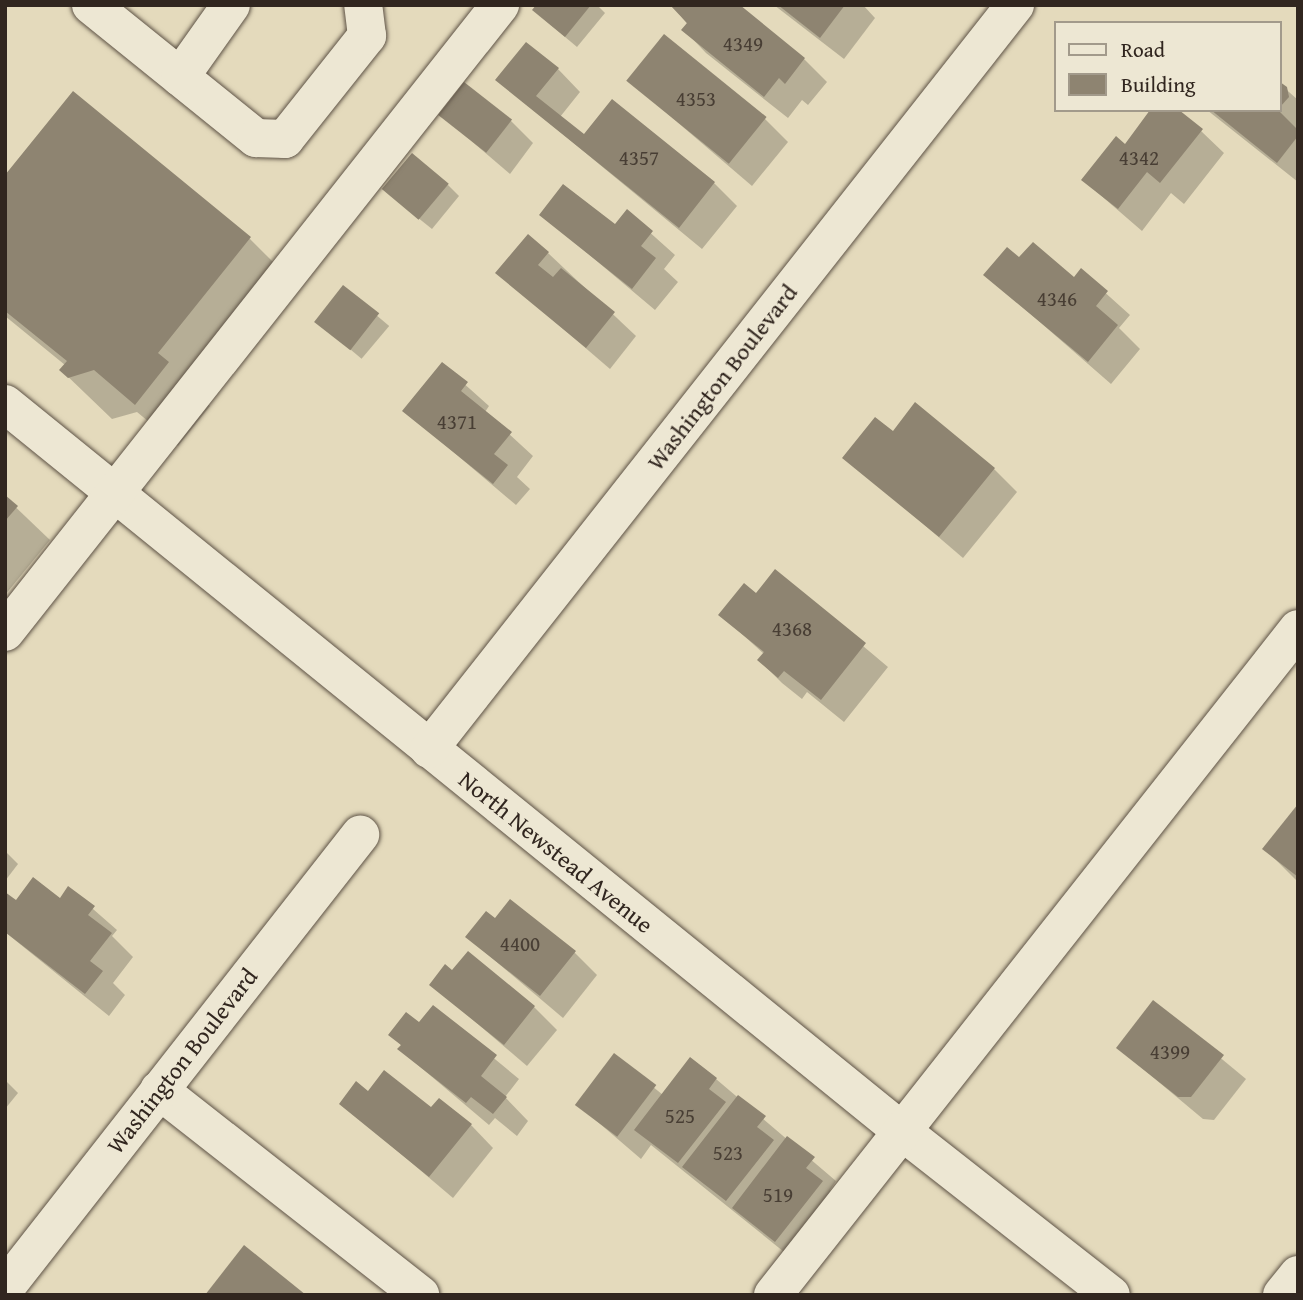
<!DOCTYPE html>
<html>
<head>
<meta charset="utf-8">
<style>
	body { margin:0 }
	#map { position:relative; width:1303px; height:1300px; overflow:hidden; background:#e4dabc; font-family:"Gentium Book Plus",serif }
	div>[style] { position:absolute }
	.shadow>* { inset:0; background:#0003; transform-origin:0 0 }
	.building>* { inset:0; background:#8e8471; transform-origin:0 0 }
	.roads { filter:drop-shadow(0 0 2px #5e5346) drop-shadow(0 0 2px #5e5346) }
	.minor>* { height:38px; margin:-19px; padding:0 19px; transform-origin:19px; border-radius:19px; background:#ede7d3 }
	span { translate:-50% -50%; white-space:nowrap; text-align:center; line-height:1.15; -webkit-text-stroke:5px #ede7d3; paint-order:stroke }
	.number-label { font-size:21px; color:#483e34 }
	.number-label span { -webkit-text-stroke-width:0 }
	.street-label { font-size:24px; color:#31261f }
	.frame { position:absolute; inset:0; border:7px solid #31261f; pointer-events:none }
	.legend { position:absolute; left:1054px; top:21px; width:228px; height:91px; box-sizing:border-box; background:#ede7d3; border:2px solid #a29a8b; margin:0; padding:9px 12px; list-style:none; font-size:21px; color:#31261f }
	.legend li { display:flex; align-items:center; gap:14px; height:35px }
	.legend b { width:35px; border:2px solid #a29a8b }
</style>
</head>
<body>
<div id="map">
	<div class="shadow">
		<i style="clip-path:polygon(538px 5px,597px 5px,605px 13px,577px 47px,546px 21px)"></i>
		<i style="clip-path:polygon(672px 5px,804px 59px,827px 82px,808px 105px,802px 100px,788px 118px,706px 53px,684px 30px,688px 25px)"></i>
		<i style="clip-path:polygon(774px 5px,863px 5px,875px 18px,844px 59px)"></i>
		<i style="clip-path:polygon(558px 69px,580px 92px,560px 117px,585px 137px,714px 183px,737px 206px,702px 249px,497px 80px)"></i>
		<i style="clip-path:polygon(628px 80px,765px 119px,788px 142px,752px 186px)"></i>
		<i style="clip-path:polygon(1280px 84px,1298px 100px,1298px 182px,1207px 110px,1280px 110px)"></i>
		<i style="clip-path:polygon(73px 94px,250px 239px,292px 281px,200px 396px,210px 406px,178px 446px,137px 412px,112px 419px,61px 370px,65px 365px,5px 316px,5px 178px)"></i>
		<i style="clip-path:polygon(441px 115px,511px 121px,533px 143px,510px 174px)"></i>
		<i style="clip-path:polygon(1201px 131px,1224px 153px,1184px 204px,1171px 193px,1142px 231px,1083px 180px,1125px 146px)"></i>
		<i style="clip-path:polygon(448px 185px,459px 196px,432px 229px,397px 201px)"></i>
		<i style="clip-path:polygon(627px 212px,675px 255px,664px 269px,678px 282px,655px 310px,542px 215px,615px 226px)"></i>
		<i style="clip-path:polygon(548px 253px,636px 336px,610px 369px,498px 273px)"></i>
		<i style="clip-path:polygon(1019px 260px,1074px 279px,1081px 271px,1130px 315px,1119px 328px,1140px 349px,1111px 384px,986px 275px)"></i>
		<i style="left:344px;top:288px;width:59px;height:43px;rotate:40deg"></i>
		<i style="clip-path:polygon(442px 364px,489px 406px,485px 412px,533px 456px,517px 477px,530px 489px,516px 505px,405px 411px)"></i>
		<i style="clip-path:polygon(893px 433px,994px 469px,1017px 492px,963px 558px,845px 457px)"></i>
		<i style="clip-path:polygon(5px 497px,50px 540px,5px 595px)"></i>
		<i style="clip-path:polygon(775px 572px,888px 667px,844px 722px,807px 692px,802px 699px,782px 683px,759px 660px,764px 654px,721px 615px,756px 595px)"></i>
		<i style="clip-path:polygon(1298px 807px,1298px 882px,1265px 849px)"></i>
		<i style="clip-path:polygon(5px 851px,18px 864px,5px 881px)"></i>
		<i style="clip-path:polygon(69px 888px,117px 930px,112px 936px,133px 957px,113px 983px,125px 995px,109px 1016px,5px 932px,16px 902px,60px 900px)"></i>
		<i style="clip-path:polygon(495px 921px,574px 952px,597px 975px,563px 1018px,467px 937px)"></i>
		<i style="clip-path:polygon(452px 973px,534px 1007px,557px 1030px,527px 1066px,431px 984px)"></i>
		<i style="clip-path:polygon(1153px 1002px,1246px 1079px,1214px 1120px,1203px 1119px,1118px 1048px)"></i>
		<i style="clip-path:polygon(433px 1008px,519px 1079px,505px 1097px,528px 1121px,517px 1136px,495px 1118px,489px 1125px,399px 1049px,402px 1046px,391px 1035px,419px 1025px)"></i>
		<i style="clip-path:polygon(615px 1056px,663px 1095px,716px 1079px,836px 1181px,830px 1190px,845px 1205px,799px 1264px,651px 1145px,641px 1159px,578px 1105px)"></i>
		<i style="clip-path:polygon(5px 1080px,18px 1093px,5px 1109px)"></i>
		<i style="clip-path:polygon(368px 1093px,471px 1125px,493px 1148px,453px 1198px,341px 1103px)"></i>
	</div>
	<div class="building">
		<i style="clip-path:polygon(536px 5px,591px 5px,565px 37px,532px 10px)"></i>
		<i style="clip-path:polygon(670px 5px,740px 5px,805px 58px,785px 84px,779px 78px,764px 97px,681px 30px,687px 23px)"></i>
		<i style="clip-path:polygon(778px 5px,845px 5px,820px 38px)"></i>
		<i style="left:664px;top:34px;width:132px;height:60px;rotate:39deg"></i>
		<i style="clip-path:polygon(526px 42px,559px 68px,536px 96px,584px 134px,612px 99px,715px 182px,679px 228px,495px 80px)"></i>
		<i style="left:464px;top:82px;width:61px;height:42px;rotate:38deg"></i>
		<i style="clip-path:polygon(1280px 82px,1287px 87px,1289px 97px,1280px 107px)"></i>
		<i style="clip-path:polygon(73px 91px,251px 237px,158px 353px,169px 362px,135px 405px,94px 370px,68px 378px,59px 370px,67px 361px,5px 311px,5px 175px)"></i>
		<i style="clip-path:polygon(1150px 110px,1179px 110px,1203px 129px,1160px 183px,1147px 172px,1118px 209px,1081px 180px,1116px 136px,1125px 144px)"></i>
		<i style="clip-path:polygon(1211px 110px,1278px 110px,1298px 130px,1298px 136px,1277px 163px)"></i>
		<i style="left:412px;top:153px;width:48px;height:47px;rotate:40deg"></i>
		<i style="clip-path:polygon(563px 184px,615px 224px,627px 209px,653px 231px,641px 246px,656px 258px,632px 289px,539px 215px)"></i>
		<i style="clip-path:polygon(528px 234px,549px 252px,538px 265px,553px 277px,561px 268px,615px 312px,586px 348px,495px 273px)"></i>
		<i style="clip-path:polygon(1033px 242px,1074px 277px,1081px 268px,1108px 291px,1096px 306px,1118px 325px,1088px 362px,983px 275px,1007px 247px,1019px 257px)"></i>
		<i style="left:343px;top:285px;width:46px;height:47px;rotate:38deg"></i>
		<i style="clip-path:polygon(442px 362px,468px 382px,461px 391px,512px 432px,494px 454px,508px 465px,493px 484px,402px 411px)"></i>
		<i style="clip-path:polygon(915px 402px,995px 468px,939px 537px,842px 458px,875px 417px,893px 431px)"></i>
		<i style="clip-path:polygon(5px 495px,18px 506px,5px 521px)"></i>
		<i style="clip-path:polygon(775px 569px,866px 643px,821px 700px,784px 671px,778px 678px,757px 660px,764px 652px,718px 615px,744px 583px,756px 593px)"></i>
		<i style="clip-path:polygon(1298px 804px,1298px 877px,1262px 849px)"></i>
		<i style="clip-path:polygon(33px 877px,60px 898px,68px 886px,95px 906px,88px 915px,112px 933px,90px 961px,103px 971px,85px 994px,5px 932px,5px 892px,16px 900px)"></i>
		<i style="clip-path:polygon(510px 899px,576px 951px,540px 996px,465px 937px,486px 911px,495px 918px)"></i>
		<i style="clip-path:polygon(468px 951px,535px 1006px,504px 1045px,429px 985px,445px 964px,452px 970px)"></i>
		<i style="clip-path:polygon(1153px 1000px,1224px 1055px,1191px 1097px,1178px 1097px,1116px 1048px)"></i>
		<i style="clip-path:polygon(433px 1005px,497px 1055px,481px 1076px,507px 1097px,493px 1114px,471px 1097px,466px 1103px,397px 1049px,401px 1045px,388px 1035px,406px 1012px,419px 1022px)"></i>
		<i style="left:614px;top:1053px;width:53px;height:65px;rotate:37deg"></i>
		<i style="clip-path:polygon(690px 1057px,717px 1078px,709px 1089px,726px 1102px,678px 1163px,634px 1130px)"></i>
		<i style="clip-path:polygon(384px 1070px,431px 1107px,439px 1098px,472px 1124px,429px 1177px,339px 1104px,356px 1081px,368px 1091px)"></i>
		<i style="clip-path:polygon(738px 1095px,766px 1116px,757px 1127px,774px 1140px,726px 1201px,682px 1167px)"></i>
		<i style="clip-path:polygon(787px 1136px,815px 1157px,806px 1168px,823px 1181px,775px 1242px,732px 1208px)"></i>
		<i style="clip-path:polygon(244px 1245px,306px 1295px,205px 1295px)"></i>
	</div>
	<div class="roads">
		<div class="minor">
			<i style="left:91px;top:5px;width:212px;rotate:38.9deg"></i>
			<i style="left:256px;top:138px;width:29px;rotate:2deg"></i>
			<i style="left:285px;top:139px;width:132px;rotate:-51.5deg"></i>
			<i style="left:367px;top:36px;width:31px;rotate:-97deg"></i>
			<i style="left:180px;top:77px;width:88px;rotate:-54.7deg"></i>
			<i style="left:5px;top:404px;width:1156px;rotate:39.03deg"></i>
			<i style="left:903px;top:1132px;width:264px;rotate:38.1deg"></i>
			<i style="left:5px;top:632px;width:799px;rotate:-51.71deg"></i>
			<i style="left:429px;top:749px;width:947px;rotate:-51.77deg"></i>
			<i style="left:159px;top:1090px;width:332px;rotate:38.1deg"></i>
			<i style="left:5px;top:1288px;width:576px;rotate:-51.92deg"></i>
			<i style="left:773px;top:1295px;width:848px;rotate:-51.75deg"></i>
			<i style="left:1282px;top:1295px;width:26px;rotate:-51deg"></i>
		</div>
	</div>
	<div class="number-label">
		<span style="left:743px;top:44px">4349</span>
		<span style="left:696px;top:99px">4353</span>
		<span style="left:639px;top:158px">4357</span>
		<span style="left:1139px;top:158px">4342</span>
		<span style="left:1057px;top:299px">4346</span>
		<span style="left:457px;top:422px">4371</span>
		<span style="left:792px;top:629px">4368</span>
		<span style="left:520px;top:944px">4400</span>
		<span style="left:1170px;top:1052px">4399</span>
		<span style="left:680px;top:1116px">525</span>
		<span style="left:728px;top:1153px">523</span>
		<span style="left:778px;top:1195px">519</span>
	</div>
	<div class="street-label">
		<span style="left:722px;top:377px;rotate:-52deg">Washington Boulevard</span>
		<span style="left:556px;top:852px;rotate:39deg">North Newstead Avenue</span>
		<span style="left:182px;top:1061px;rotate:-52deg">Washington Boulevard</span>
	</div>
	<div class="frame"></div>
	<ul class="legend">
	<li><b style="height:9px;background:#ede7d3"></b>Road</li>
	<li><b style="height:19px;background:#8e8471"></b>Building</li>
	</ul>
</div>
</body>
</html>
